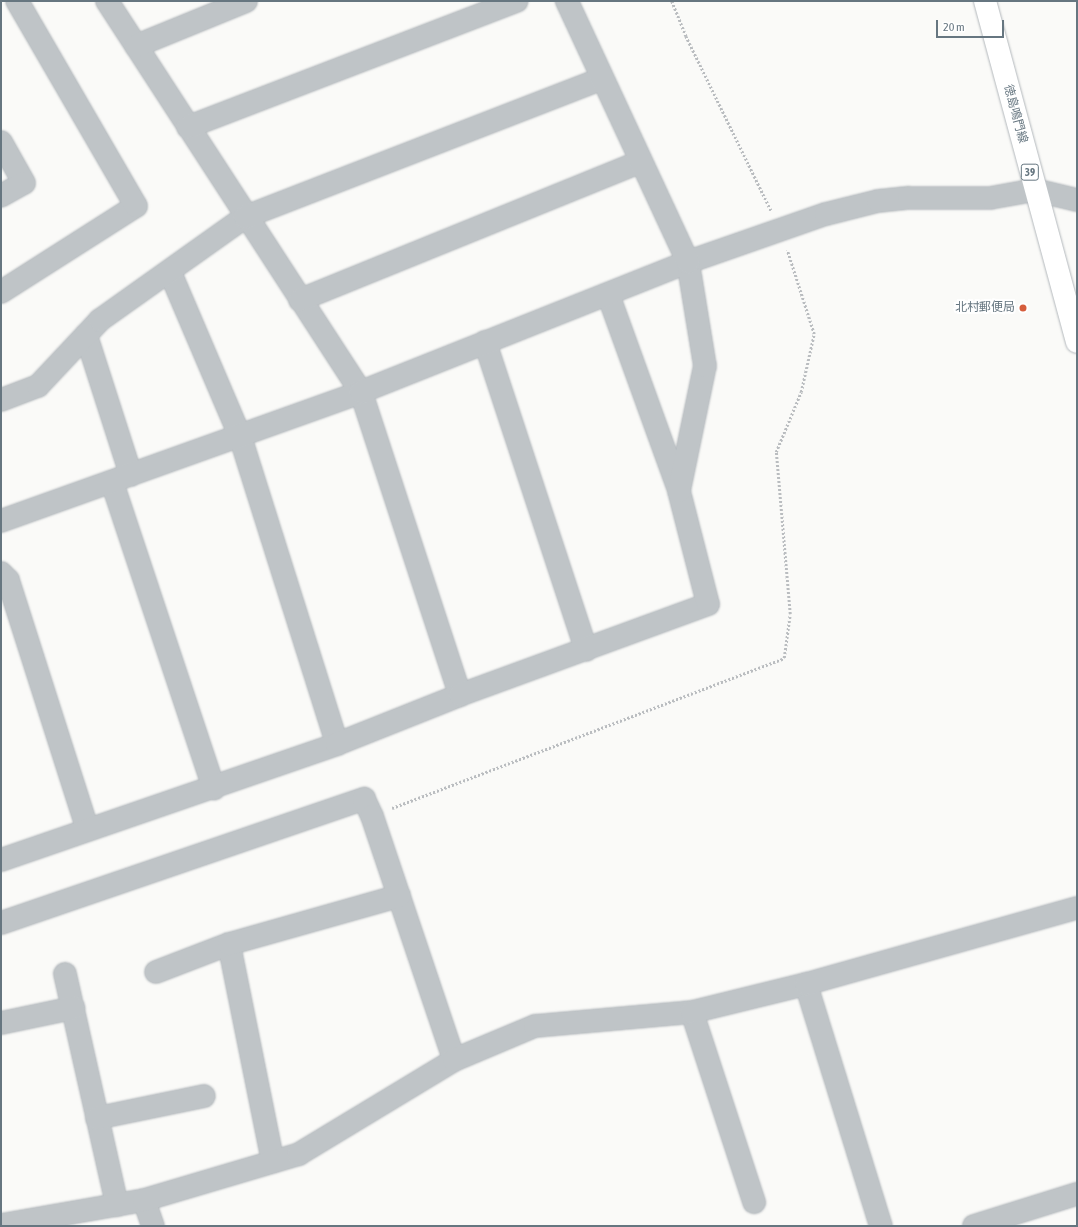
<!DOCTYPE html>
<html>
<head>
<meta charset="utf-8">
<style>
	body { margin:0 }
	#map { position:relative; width:1078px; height:1227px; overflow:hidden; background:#fafaf8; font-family:"Asap Condensed","Noto Sans JP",sans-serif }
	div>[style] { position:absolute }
	.path>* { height:2.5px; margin-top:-1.25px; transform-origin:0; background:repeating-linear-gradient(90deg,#babdc0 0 2px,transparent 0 4px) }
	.roads { filter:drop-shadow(0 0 1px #b3b8bc) drop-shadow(0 0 1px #b3b8bc) }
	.minor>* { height:22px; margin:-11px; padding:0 11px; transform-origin:11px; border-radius:11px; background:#bfc4c7 }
	.major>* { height:22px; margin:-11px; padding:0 11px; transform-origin:11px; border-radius:11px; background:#fff }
	.dots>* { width:11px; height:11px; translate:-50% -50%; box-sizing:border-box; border:2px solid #fff; border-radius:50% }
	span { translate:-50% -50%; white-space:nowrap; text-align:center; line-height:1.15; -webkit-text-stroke:4px #fff; paint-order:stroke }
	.shield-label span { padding:1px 3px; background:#fff; border:1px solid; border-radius:3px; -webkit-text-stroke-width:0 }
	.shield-label { font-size:11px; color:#667680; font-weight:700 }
	.street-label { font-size:12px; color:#667680 }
	.poi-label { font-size:12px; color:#667680 }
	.right { translate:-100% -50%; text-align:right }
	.frame { position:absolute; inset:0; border:2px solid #667680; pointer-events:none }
	.scale { position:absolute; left:936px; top:20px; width:68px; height:18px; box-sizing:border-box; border:2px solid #667680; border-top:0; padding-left:5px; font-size:12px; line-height:14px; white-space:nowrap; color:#667680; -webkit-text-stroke:3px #fff; paint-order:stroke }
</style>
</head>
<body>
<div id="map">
	<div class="path">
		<i style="left:672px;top:1px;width:38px;rotate:68deg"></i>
		<i style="left:686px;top:36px;width:194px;rotate:64deg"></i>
		<i style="left:392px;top:808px;width:420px;rotate:-20.9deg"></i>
		<i style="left:784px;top:658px;width:44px;rotate:-82.2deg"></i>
		<i style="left:790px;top:614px;width:163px;rotate:-94.9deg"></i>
		<i style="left:776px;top:452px;width:65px;rotate:-67.4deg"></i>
		<i style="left:801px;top:392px;width:59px;rotate:-77.4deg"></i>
		<i style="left:814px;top:334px;width:88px;rotate:-107.8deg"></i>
	</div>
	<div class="roads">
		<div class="minor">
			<i style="left:107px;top:1px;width:466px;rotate:57deg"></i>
			<i style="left:361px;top:392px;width:319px;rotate:71.9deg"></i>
			<i style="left:136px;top:46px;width:119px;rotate:-22.2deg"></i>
			<i style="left:188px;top:127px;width:352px;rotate:-21deg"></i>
			<i style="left:1px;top:142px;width:47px;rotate:60.7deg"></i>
			<i style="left:24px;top:183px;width:26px;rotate:151deg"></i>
			<i style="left:170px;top:272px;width:178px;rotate:66.9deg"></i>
			<i style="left:240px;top:436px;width:323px;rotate:72.5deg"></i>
			<i style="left:1px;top:292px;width:160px;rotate:-32.5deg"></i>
			<i style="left:136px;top:206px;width:237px;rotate:-120.1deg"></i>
			<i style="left:608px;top:294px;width:208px;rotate:70.1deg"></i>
			<i style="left:300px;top:300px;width:367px;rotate:-22.1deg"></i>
			<i style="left:86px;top:335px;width:147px;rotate:72.2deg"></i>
			<i style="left:485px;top:342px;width:324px;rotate:71.8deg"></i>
			<i style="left:1px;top:400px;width:40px;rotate:-21deg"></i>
			<i style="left:38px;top:386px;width:91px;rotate:-46.8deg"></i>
			<i style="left:100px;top:320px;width:178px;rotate:-35.4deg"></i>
			<i style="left:245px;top:217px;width:382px;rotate:-21.2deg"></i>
			<i style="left:112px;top:482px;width:323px;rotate:71.6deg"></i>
			<i style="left:1px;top:521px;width:382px;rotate:-19.7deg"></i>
			<i style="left:361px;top:392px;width:352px;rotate:-21.7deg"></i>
			<i style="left:688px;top:262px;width:146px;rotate:-19.2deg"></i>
			<i style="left:826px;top:214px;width:54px;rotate:-14deg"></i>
			<i style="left:878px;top:201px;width:31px;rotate:-6deg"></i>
			<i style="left:909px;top:198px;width:81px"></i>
			<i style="left:990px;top:198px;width:46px;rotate:-10.1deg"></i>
			<i style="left:1035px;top:190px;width:43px;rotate:13.4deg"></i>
			<i style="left:1px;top:573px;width:10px;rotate:45deg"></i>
			<i style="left:8px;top:580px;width:262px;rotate:72.3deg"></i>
			<i style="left:1px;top:860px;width:355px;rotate:-19deg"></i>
			<i style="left:337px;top:744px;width:132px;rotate:-21.7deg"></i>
			<i style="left:460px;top:695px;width:264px;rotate:-20.1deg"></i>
			<i style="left:708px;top:604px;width:117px;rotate:-104.4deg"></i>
			<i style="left:679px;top:491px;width:128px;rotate:-78.3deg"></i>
			<i style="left:705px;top:366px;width:105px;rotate:-99.3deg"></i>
			<i style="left:688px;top:262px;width:288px;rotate:-114.9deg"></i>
			<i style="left:1px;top:923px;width:384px;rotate:-18.9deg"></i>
			<i style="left:364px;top:799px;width:19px;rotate:65deg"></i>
			<i style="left:372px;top:816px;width:257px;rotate:71.4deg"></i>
			<i style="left:229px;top:944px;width:222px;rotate:78.6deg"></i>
			<i style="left:156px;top:972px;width:78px;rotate:-21deg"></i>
			<i style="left:229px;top:944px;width:177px;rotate:-15.8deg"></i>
			<i style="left:65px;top:974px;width:237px;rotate:77.3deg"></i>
			<i style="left:806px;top:984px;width:253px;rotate:72.8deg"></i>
			<i style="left:692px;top:1012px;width:200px;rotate:71.9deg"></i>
			<i style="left:1px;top:1023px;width:74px;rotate:-11.8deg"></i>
			<i style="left:97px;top:1118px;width:109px;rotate:-11.6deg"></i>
			<i style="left:144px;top:1200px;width:28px;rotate:71deg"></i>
			<i style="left:1px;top:1225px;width:145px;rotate:-9.9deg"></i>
			<i style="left:144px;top:1200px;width:162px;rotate:-16.5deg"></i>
			<i style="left:299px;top:1154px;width:181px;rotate:-31.2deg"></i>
			<i style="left:454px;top:1060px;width:88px;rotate:-22.8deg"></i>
			<i style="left:535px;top:1026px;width:158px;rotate:-5.1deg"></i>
			<i style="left:692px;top:1012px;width:117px;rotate:-13.8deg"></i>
			<i style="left:806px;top:984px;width:281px;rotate:-15.7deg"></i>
			<i style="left:974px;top:1226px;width:108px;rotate:-17.3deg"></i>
		</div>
		<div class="major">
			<i style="left:985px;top:1px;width:353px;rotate:74.9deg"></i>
		</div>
	</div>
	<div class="dots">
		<i style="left:1023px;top:308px;background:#d55d3c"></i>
	</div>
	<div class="shield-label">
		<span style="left:1030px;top:172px">39</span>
	</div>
	<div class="street-label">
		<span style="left:1015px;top:114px;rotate:75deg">徳島鳴門線</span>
	</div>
	<div class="poi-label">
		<span class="right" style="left:1015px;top:308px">北村郵便局</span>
	</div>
	<div class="frame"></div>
	<div class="scale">20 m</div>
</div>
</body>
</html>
